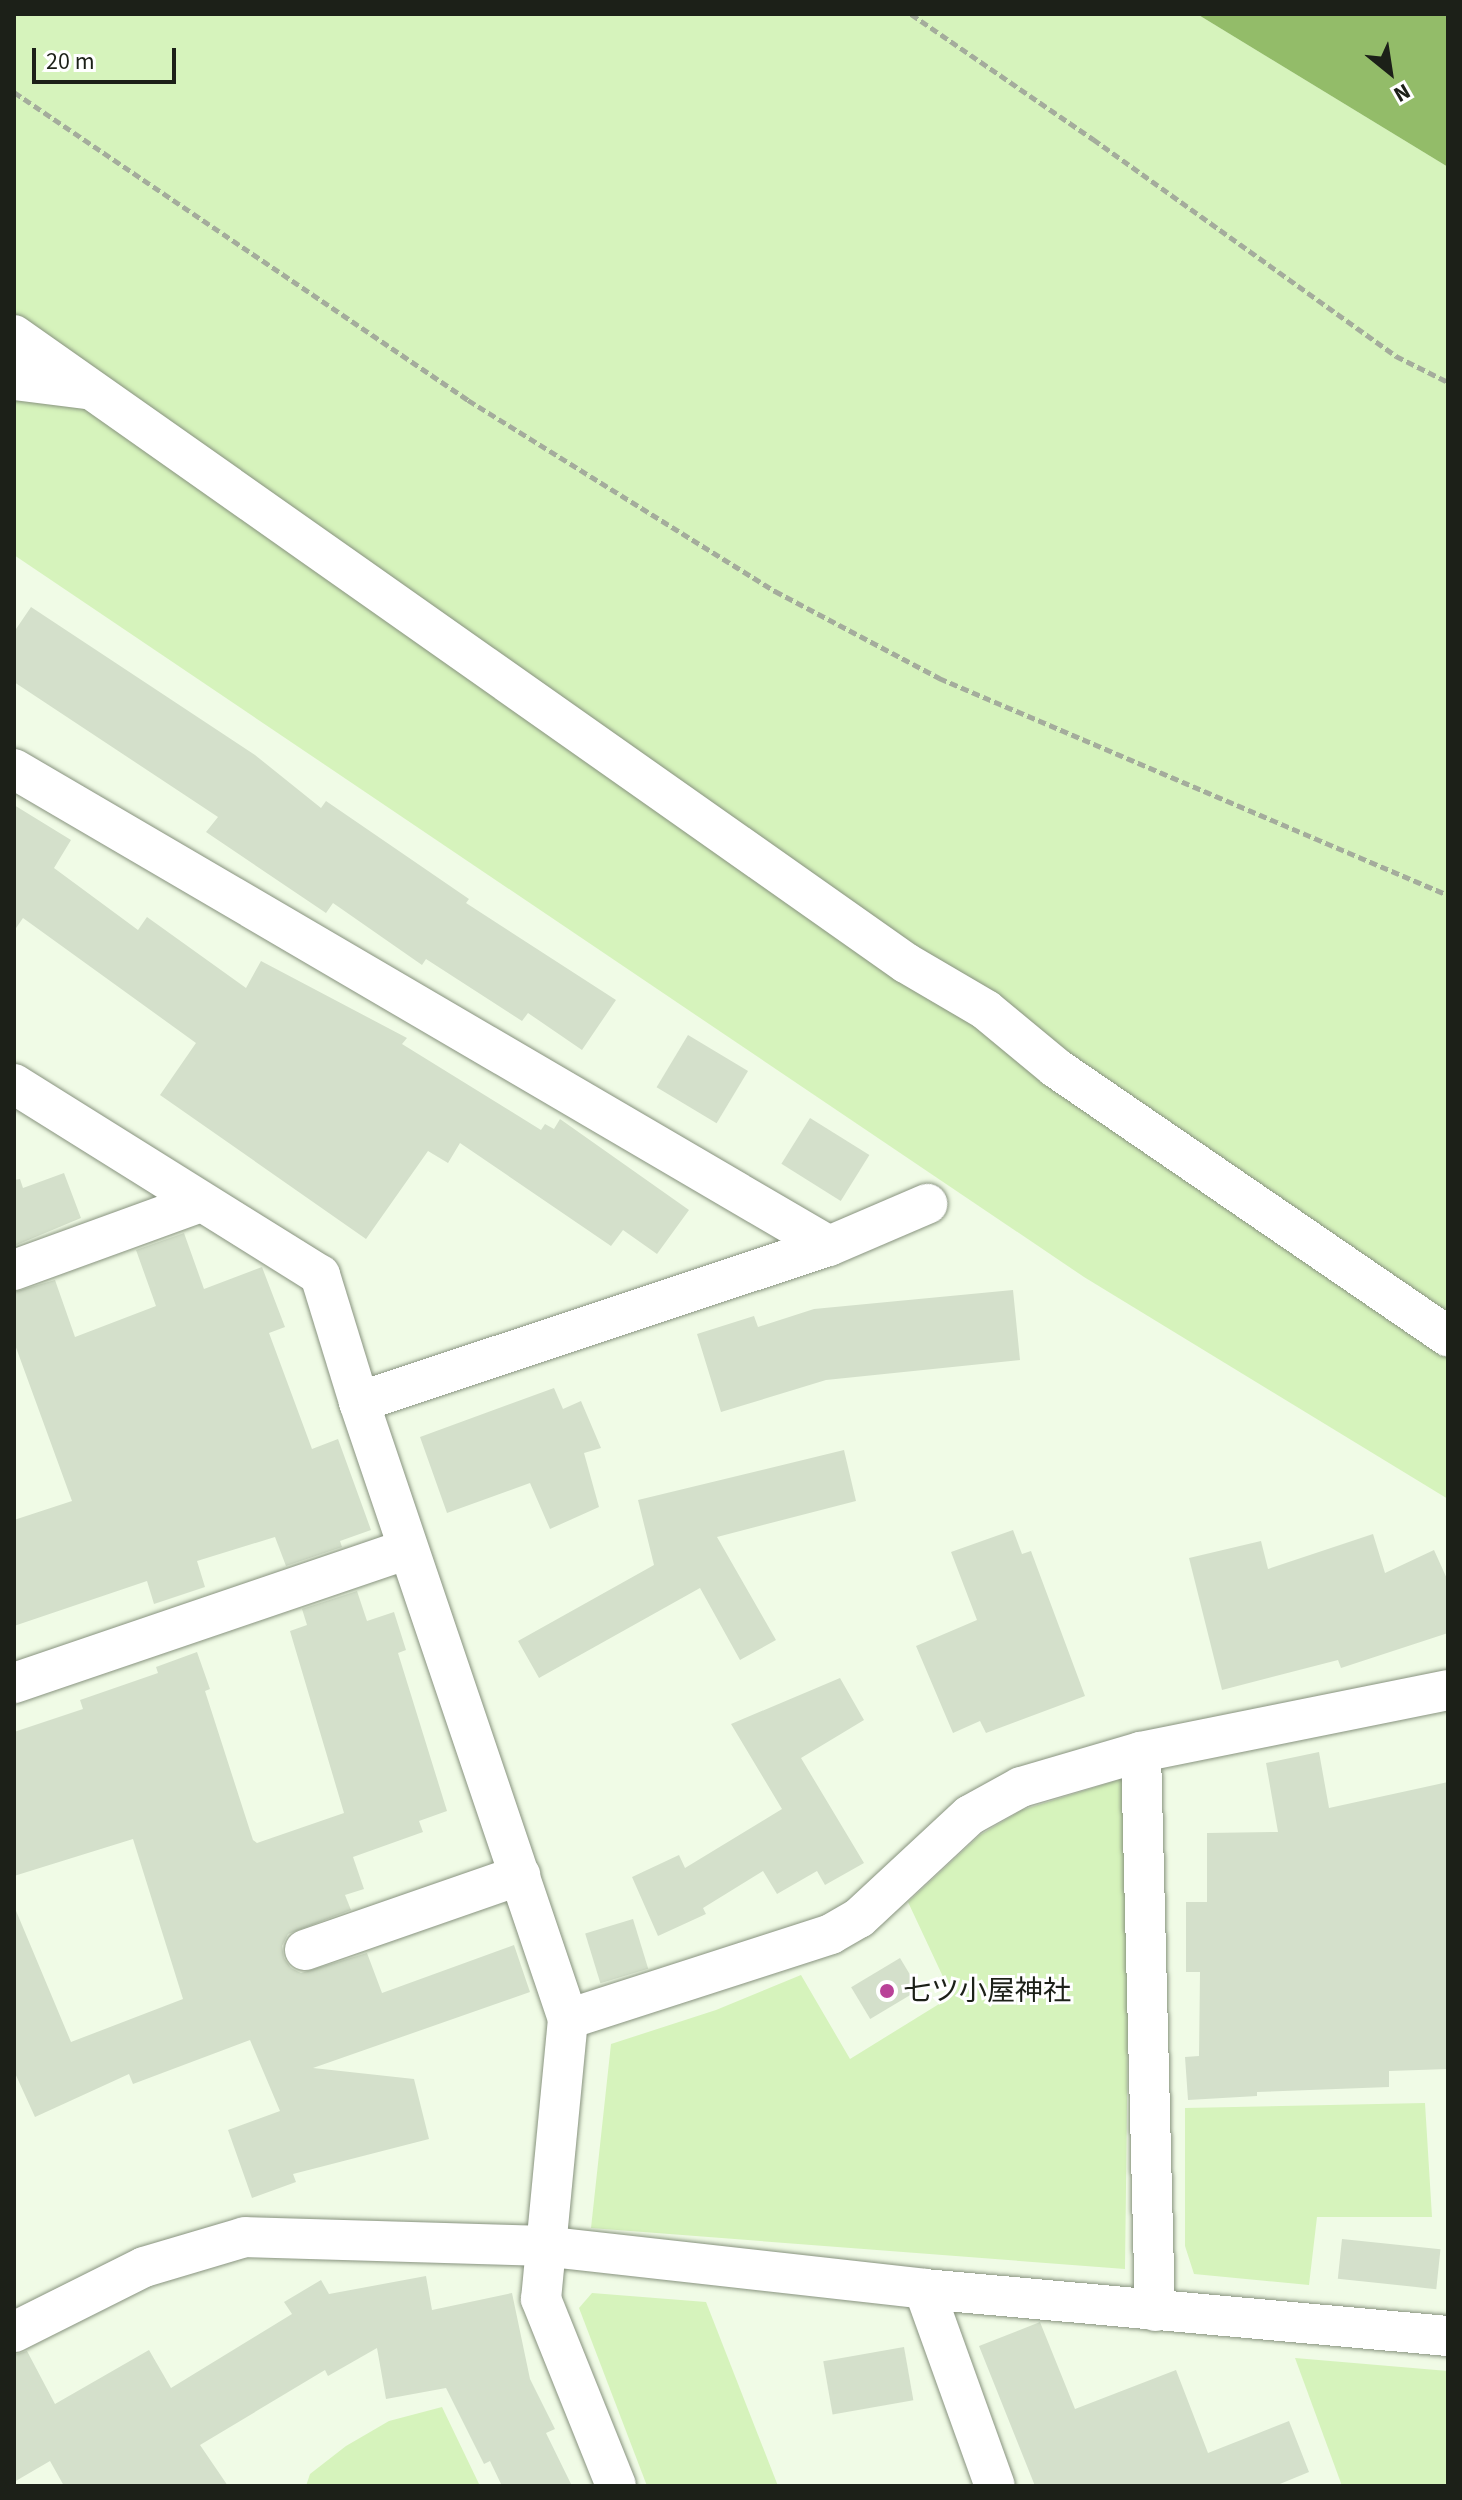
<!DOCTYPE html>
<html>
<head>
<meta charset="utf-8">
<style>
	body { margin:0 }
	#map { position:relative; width:1462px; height:2500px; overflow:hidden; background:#f0fbe6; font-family:"Source Sans 3","Noto Sans JP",sans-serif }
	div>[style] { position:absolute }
	.green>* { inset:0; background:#d6f3bc }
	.water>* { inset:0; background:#93bc69 }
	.building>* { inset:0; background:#d4e0cb; transform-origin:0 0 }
	.path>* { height:5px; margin-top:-2.5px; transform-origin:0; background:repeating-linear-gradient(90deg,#a4ac9c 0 8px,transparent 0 12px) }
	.roads { filter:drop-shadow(0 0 2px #88937f) drop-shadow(0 0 2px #88937f) }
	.minor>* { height:40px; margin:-20px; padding:0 20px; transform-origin:20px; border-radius:20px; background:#fff }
	.dots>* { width:22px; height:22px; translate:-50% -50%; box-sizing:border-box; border:4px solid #fff; border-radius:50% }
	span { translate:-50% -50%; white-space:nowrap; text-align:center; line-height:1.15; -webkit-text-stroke:6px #fff; paint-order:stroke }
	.poi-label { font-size:28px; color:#1c2018 }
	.left { translate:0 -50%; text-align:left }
	.frame { position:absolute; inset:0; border:16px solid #1c2018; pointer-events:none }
	.north { position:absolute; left:1350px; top:32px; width:80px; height:80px; -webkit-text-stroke:6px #fff; paint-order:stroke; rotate:150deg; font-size:22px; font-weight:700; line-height:32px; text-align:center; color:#1c2018 }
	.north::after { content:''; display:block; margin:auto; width:28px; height:36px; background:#1c2018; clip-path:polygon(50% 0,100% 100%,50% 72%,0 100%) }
	.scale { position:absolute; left:32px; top:48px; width:144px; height:36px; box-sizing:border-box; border:4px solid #1c2018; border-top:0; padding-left:10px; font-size:24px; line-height:28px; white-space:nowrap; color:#1c2018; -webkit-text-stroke:6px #fff; paint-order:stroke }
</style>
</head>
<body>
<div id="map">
	<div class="green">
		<i style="clip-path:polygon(14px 14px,1197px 14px,1448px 167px,1448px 1499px,1084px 1277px,14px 555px)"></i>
		<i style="clip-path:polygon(1131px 1776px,1125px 2269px,591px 2228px,611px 2044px,716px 2010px,801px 1975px,850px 2059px,952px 1996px,908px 1902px,980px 1835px,1022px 1810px)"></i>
		<i style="clip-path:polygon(1425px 2103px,1432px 2217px,1317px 2217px,1309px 2285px,1194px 2274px,1185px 2246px,1185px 2108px)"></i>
		<i style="clip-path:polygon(592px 2293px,706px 2302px,778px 2486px,647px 2486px,579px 2308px)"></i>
		<i style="clip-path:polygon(1295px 2358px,1448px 2371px,1448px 2486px,1342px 2486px)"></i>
		<i style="clip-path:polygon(442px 2407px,480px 2486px,306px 2486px,310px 2474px,346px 2446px,389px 2421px)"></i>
	</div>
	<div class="water">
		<i style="clip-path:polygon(1197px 14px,1448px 14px,1448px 167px)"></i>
	</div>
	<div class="building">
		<i style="clip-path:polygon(31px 607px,255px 755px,321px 808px,326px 801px,469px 899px,466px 903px,616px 1000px,582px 1050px,528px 1013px,522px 1021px,426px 959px,422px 965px,333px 903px,326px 913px,206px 832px,218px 817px,14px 682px,14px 632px)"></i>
		<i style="clip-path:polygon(14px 805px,71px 840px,54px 868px,138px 930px,147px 917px,246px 988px,261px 961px,407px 1038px,402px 1044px,541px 1130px,545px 1124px,554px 1129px,560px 1119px,689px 1210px,657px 1254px,623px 1230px,611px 1246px,460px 1143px,448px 1163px,428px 1151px,366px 1239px,160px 1095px,196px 1043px,23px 918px,14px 931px)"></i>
		<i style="left:688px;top:1035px;width:70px;height:61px;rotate:31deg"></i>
		<i style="left:810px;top:1118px;width:70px;height:54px;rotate:32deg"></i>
		<i style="clip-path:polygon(64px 1173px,81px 1218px,14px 1246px,14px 1180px,20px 1179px,23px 1188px)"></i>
		<i style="clip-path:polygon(184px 1233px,204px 1289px,262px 1267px,285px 1327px,269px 1333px,312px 1449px,338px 1439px,371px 1530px,340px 1541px,342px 1547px,286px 1566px,275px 1537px,197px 1561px,205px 1587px,154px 1604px,147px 1581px,14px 1626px,14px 1520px,72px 1501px,14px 1342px,14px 1292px,55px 1280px,75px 1337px,156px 1306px,136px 1250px)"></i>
		<i style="clip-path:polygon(1013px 1290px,1020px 1360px,826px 1380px,721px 1412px,697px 1334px,754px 1316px,758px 1327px,814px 1309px)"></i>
		<i style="clip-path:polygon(554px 1388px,563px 1409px,581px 1401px,601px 1448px,584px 1453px,599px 1507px,550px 1529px,530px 1483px,447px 1513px,420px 1437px)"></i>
		<i style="clip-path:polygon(844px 1450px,856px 1501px,717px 1537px,776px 1640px,740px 1660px,700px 1588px,539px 1678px,518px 1641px,654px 1565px,638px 1500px)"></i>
		<i style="clip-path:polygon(1013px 1530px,1022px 1554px,1031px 1551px,1085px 1696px,986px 1733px,980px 1721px,953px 1733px,916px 1646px,977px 1620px,951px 1552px)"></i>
		<i style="clip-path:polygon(1373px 1534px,1385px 1573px,1434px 1550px,1448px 1581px,1448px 1633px,1341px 1668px,1338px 1660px,1222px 1690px,1189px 1558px,1261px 1541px,1268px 1569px)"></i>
		<i style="clip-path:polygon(357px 1591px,367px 1621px,394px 1612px,406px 1650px,398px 1653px,447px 1811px,419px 1821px,423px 1832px,353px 1857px,364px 1889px,345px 1895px,351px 1910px,288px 1934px,282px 1946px,284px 1958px,291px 1968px,301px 1973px,367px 1953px,382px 1993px,514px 1945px,530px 1992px,313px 2068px,414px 2079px,429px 2139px,293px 2174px,296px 2182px,252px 2198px,228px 2130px,280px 2111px,250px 2040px,133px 2084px,129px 2074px,35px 2117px,14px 2071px,14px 1906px,71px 2042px,183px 1999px,133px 1839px,14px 1876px,14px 1732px,83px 1709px,80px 1700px,158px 1673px,156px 1667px,197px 1652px,210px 1689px,205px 1691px,253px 1840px,257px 1843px,344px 1813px,290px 1631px,307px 1625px,302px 1609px)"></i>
		<i style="clip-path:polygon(840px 1678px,864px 1720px,801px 1758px,864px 1863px,825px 1885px,817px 1871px,777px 1894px,763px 1871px,703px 1908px,706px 1914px,658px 1936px,632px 1877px,679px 1855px,685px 1868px,782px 1809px,731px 1724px)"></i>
		<i style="clip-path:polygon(1319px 1752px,1329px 1808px,1448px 1782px,1448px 2069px,1389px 2071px,1389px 2087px,1257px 2092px,1257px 2096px,1188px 2100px,1185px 2057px,1199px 2056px,1200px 1972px,1186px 1972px,1186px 1902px,1207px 1902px,1207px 1833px,1278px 1832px,1266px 1763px)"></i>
		<i style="left:633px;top:1919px;width:52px;height:50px;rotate:73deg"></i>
		<i style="left:900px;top:1958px;width:37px;height:57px;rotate:59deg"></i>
		<i style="left:1342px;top:2239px;width:99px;height:40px;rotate:6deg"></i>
		<i style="clip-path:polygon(426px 2276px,432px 2310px,512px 2293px,530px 2379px,555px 2429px,546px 2433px,572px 2486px,502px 2486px,490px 2461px,484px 2464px,446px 2388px,386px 2399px,377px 2348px,328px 2376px,325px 2370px,200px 2445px,228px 2486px,64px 2486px,50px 2461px,14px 2482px,14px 2355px,27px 2351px,55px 2404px,149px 2350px,171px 2388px,292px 2314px,284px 2302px,321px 2280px,329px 2294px)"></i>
		<i style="clip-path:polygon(1040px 2322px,1075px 2409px,1176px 2370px,1208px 2453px,1289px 2421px,1309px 2472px,1275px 2486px,1035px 2486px,979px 2346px)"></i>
		<i style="left:904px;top:2347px;width:54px;height:82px;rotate:80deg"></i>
	</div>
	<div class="path">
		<i style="left:911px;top:14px;width:221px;rotate:34.5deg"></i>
		<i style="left:1093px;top:139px;width:373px;rotate:35.6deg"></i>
		<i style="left:1396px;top:356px;width:58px;rotate:26.6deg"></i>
		<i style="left:14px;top:92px;width:549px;rotate:34.15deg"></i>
		<i style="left:468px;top:400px;width:362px;rotate:31.9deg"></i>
		<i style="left:775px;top:591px;width:186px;rotate:27.9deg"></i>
		<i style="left:939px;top:678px;width:553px;rotate:23.09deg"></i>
	</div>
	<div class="roads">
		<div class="minor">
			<i style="left:14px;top:335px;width:1091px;rotate:35.15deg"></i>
			<i style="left:906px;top:963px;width:93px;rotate:30.4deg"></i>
			<i style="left:986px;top:1010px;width:91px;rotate:39.6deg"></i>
			<i style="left:1056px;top:1068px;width:475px;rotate:34.4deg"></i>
			<i style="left:14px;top:380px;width:72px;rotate:7.2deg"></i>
			<i style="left:14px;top:769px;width:944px;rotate:30.34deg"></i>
			<i style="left:14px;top:1084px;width:361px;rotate:32deg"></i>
			<i style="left:320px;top:1275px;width:133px;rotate:72.9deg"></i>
			<i style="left:359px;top:1402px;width:651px;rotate:71.29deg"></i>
			<i style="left:568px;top:2019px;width:281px;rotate:95.5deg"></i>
			<i style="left:541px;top:2299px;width:201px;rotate:68.1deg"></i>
			<i style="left:14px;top:1270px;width:199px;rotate:-20deg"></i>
			<i style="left:359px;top:1402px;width:495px;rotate:-18.4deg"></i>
			<i style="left:829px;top:1246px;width:107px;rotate:-23.2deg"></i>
			<i style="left:14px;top:1683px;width:416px;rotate:-18.8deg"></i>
			<i style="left:1141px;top:1752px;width:559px;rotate:88.57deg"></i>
			<i style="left:305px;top:1950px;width:228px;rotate:-19.2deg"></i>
			<i style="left:568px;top:2019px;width:276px;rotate:-17.9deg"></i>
			<i style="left:831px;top:1934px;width:32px;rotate:-30deg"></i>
			<i style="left:859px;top:1918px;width:151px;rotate:-42.9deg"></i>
			<i style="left:970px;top:1815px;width:58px;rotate:-28.8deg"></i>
			<i style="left:1021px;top:1787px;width:125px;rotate:-16.3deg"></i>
			<i style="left:1141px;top:1752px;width:313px;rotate:-11.4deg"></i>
			<i style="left:924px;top:2289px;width:209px;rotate:70.2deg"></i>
			<i style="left:14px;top:2332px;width:145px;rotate:-26.6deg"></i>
			<i style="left:144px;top:2267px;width:105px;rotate:-16.5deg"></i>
			<i style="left:245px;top:2237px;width:298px;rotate:1.7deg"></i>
			<i style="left:543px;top:2246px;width:383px;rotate:6.4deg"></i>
			<i style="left:924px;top:2289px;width:526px;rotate:5.13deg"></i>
		</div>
	</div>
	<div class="dots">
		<i style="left:887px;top:1991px;background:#b94298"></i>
	</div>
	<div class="poi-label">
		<span class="left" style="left:903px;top:1991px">七ツ小屋神社</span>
	</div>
	<div class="frame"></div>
	<div class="north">N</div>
	<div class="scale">20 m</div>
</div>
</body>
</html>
